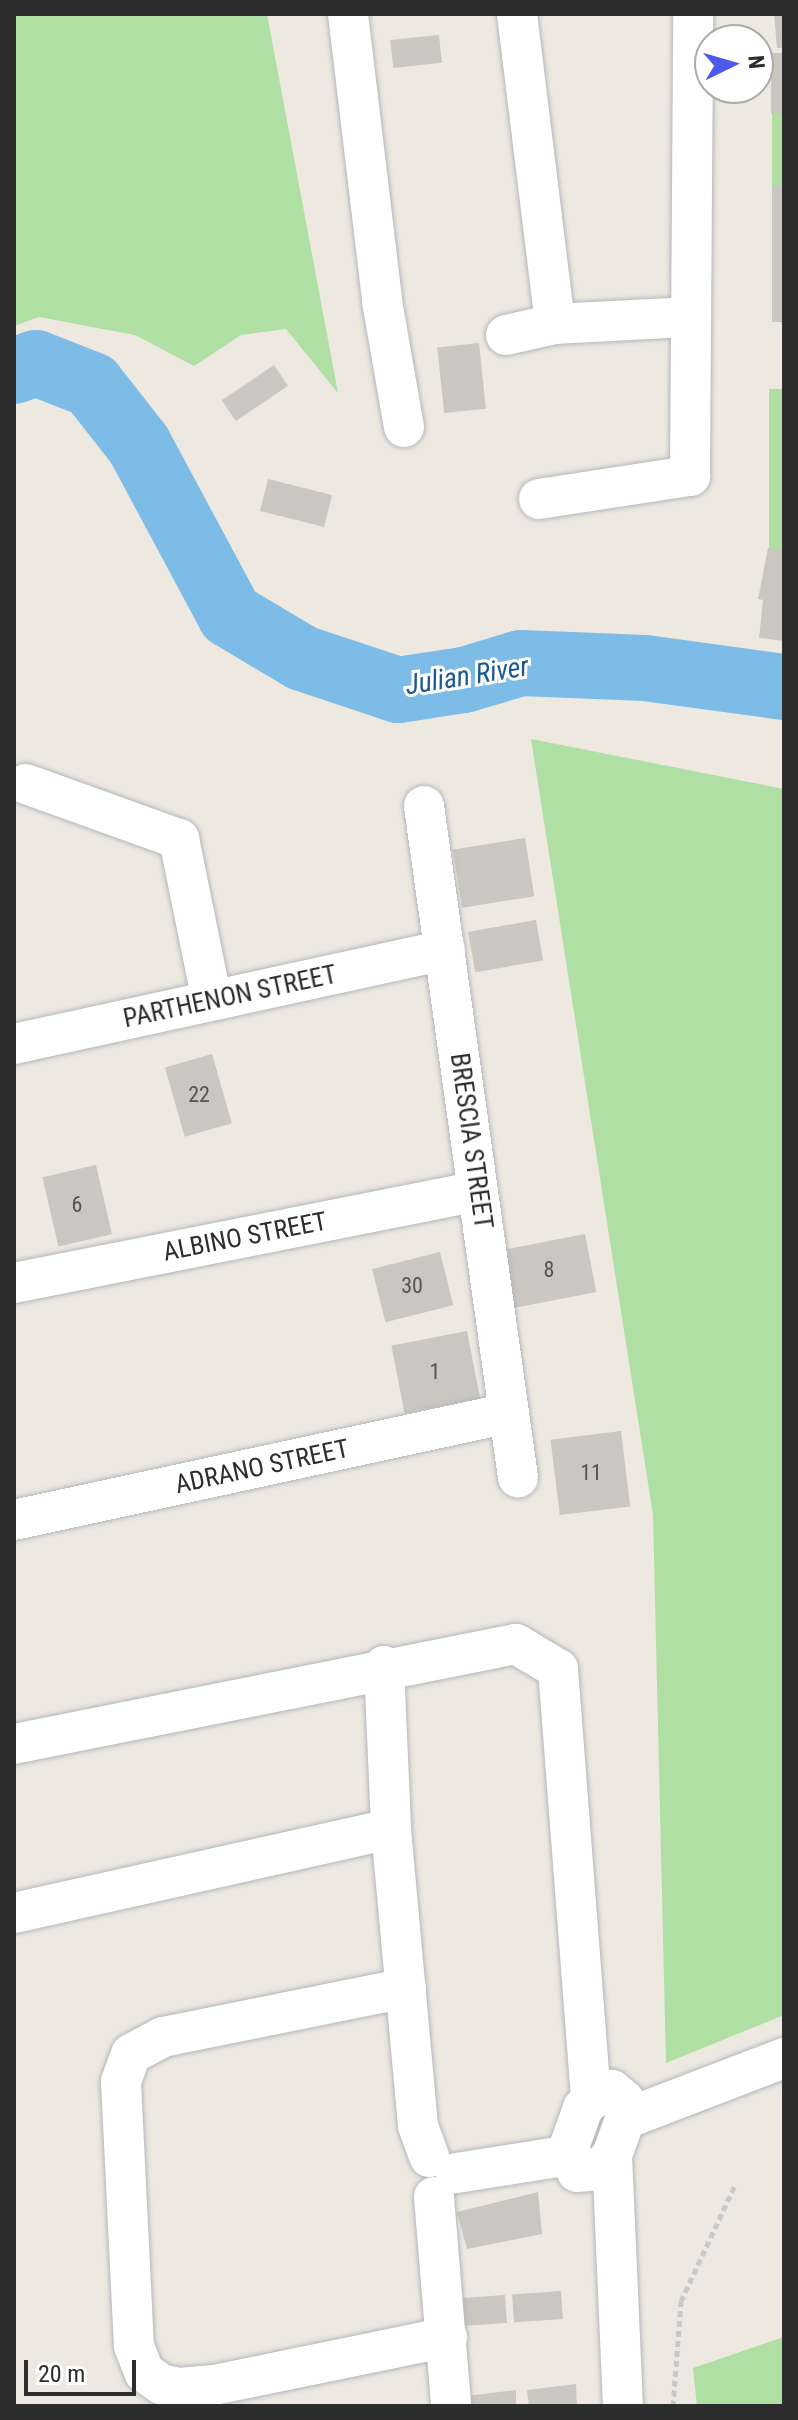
<!DOCTYPE html>
<html>
<head>
<meta charset="utf-8">
<style>
	body { margin:0 }
	#map { position:relative; width:798px; height:2420px; overflow:hidden; background:#ede9e0; font-family:"Roboto Condensed",sans-serif }
	div>[style] { position:absolute }
	.green>* { inset:0; background:#afdfa2; transform-origin:0 0 }
	.river>* { height:66px; margin:-33px; padding:0 33px; transform-origin:33px; border-radius:33px; background:#7dbce6 }
	.building>* { inset:0; background:#c9c7bf; transform-origin:0 0 }
	.path>* { height:5px; margin-top:-2.5px; transform-origin:0; background:repeating-linear-gradient(90deg,#c8c8c8 0 6px,transparent 0 10px) }
	.roads { filter:drop-shadow(0 0 2px #b4b5bf) drop-shadow(0 0 2px #b4b5bf) }
	.minor>* { height:40px; margin:-20px; padding:0 20px; transform-origin:20px; border-radius:20px; background:#fff }
	span { translate:-50% -50%; white-space:nowrap; text-align:center; line-height:1.15; -webkit-text-stroke:6px #fff; paint-order:stroke }
	.number-label { font-size:22px; color:#545452 }
	.number-label span { -webkit-text-stroke-width:0 }
	.street-label { font-size:26px; color:#2d2d2d }
	.water-label { font-size:28px; color:#195a95; font-style:italic }
	.frame { position:absolute; inset:0; border:16px solid #2d2d2d; pointer-events:none }
	.north { position:absolute; left:694px; top:24px; width:80px; height:80px; box-sizing:border-box; background:#fff; border:2px solid #ababab; border-radius:50%; rotate:85deg; font-size:22px; font-weight:700; line-height:32px; text-align:center; color:#2d2d2d }
	.north::after { content:''; display:block; margin:auto; width:28px; height:36px; background:#4f58ec; clip-path:polygon(50% 0,100% 100%,50% 72%,0 100%) }
	.scale { position:absolute; left:24px; top:2360px; width:112px; height:36px; box-sizing:border-box; border:4px solid #2d2d2d; border-top:0; padding-left:10px; font-size:24px; line-height:28px; white-space:nowrap; color:#2d2d2d; -webkit-text-stroke:6px #fff; paint-order:stroke }
</style>
</head>
<body>
<div id="map">
	<div class="green">
		<i style="clip-path:polygon(14px 14px,267px 14px,338px 393px,286px 329px,241px 335px,194px 366px,135px 335px,39px 317px,14px 326px)"></i>
		<i style="left:784px;top:114px;width:72px;height:12px;rotate:90deg"></i>
		<i style="left:784px;top:389px;width:162px;height:15px;rotate:90deg"></i>
		<i style="clip-path:polygon(531px 739px,784px 789px,784px 2015px,666px 2063px,653px 1515px)"></i>
		<i style="clip-path:polygon(784px 2337px,784px 2406px,697px 2406px,693px 2368px)"></i>
	</div>
	<div class="river">
		<i style="left:14px;top:371px;width:23px;rotate:-20deg"></i>
		<i style="left:36px;top:363px;width:60px;rotate:21.4deg"></i>
		<i style="left:92px;top:385px;width:76px;rotate:51.9deg"></i>
		<i style="left:139px;top:445px;width:193px;rotate:61.8deg"></i>
		<i style="left:230px;top:615px;width:84px;rotate:30.8deg"></i>
		<i style="left:302px;top:658px;width:101px;rotate:18.4deg"></i>
		<i style="left:398px;top:690px;width:67px;rotate:-8.6deg"></i>
		<i style="left:464px;top:680px;width:59px;rotate:-16.6deg"></i>
		<i style="left:521px;top:663px;width:124px;rotate:2.3deg"></i>
		<i style="left:645px;top:668px;width:140px;rotate:7.8deg"></i>
	</div>
	<div class="building">
		<i style="clip-path:polygon(784px 14px,784px 48px,777px 48px,774px 14px)"></i>
		<i style="left:439px;top:35px;width:28px;height:49px;rotate:84deg"></i>
		<i style="left:784px;top:53px;width:61px;height:13px;rotate:90deg"></i>
		<i style="left:784px;top:186px;width:136px;height:12px;rotate:90deg"></i>
		<i style="left:479px;top:343px;width:66px;height:42px;rotate:84deg"></i>
		<i style="left:274px;top:365px;width:25px;height:63px;rotate:56deg"></i>
		<i style="left:268px;top:479px;width:66px;height:33px;rotate:14deg"></i>
		<i style="clip-path:polygon(768px 548px,784px 551px,784px 641px,759px 638px,763px 600px,758px 599px)"></i>
		<i style="left:525px;top:838px;width:59px;height:73px;rotate:81deg"></i>
		<i style="left:536px;top:920px;width:41px;height:69px;rotate:80deg"></i>
		<i style="left:212px;top:1054px;width:72px;height:49px;rotate:74deg"></i>
		<i style="left:96px;top:1165px;width:71px;height:55px;rotate:77deg"></i>
		<i style="left:585px;top:1234px;width:59px;height:84px;rotate:79deg"></i>
		<i style="left:440px;top:1252px;width:55px;height:70px;rotate:76deg"></i>
		<i style="left:467px;top:1331px;width:69px;height:77px;rotate:79deg"></i>
		<i style="left:621px;top:1431px;width:76px;height:71px;rotate:83deg"></i>
		<i style="clip-path:polygon(538px 2192px,542px 2234px,467px 2249px,457px 2212px)"></i>
		<i style="left:561px;top:2291px;width:28px;height:49px;rotate:86deg"></i>
		<i style="left:505px;top:2295px;width:28px;height:49px;rotate:86deg"></i>
		<i style="clip-path:polygon(576px 2384px,577px 2406px,529px 2406px,527px 2390px)"></i>
		<i style="clip-path:polygon(516px 2390px,516px 2406px,468px 2406px,466px 2396px)"></i>
	</div>
	<div class="path">
		<i style="left:673px;top:2406px;width:105px;rotate:-85.6deg"></i>
		<i style="left:681px;top:2301px;width:130px;rotate:-65deg"></i>
	</div>
	<div class="roads">
		<div class="minor">
			<i style="left:348px;top:14px;width:289px;rotate:83.2deg"></i>
			<i style="left:382px;top:301px;width:128px;rotate:80.1deg"></i>
			<i style="left:517px;top:14px;width:312px;rotate:83deg"></i>
			<i style="left:506px;top:335px;width:50px;rotate:-12.7deg"></i>
			<i style="left:555px;top:324px;width:135px;rotate:-3deg"></i>
			<i style="left:539px;top:499px;width:153px;rotate:-8.7deg"></i>
			<i style="left:690px;top:476px;width:462px;rotate:-89.6deg"></i>
			<i style="left:26px;top:784px;width:163px;rotate:19.8deg"></i>
			<i style="left:179px;top:839px;width:165px;rotate:78.5deg"></i>
			<i style="left:424px;top:806px;width:678px;rotate:82.03deg"></i>
			<i style="left:14px;top:1044px;width:441px;rotate:-12.3deg"></i>
			<i style="left:14px;top:1283px;width:472px;rotate:-11.2deg"></i>
			<i style="left:14px;top:1520px;width:506px;rotate:-12.2deg"></i>
			<i style="left:384px;top:1666px;width:163px;rotate:87.5deg"></i>
			<i style="left:391px;top:1829px;width:298px;rotate:84.8deg"></i>
			<i style="left:418px;top:2126px;width:33px;rotate:70deg"></i>
			<i style="left:14px;top:1744px;width:512px;rotate:-11.27deg"></i>
			<i style="left:516px;top:1644px;width:49px;rotate:30.8deg"></i>
			<i style="left:558px;top:1669px;width:432px;rotate:85.6deg"></i>
			<i style="left:14px;top:1913px;width:386px;rotate:-12.6deg"></i>
			<i style="left:406px;top:1988px;width:248px;rotate:168.6deg"></i>
			<i style="left:163px;top:2037px;width:36px;rotate:152deg"></i>
			<i style="left:131px;top:2054px;width:30px;rotate:110deg"></i>
			<i style="left:121px;top:2082px;width:264px;rotate:87.2deg"></i>
			<i style="left:134px;top:2346px;width:28px;rotate:69deg"></i>
			<i style="left:144px;top:2372px;width:21px;rotate:35deg"></i>
			<i style="left:161px;top:2384px;width:18px;rotate:13deg"></i>
			<i style="left:179px;top:2388px;width:35px;rotate:-5deg"></i>
			<i style="left:214px;top:2385px;width:238px;rotate:-11.6deg"></i>
			<i style="left:625px;top:2119px;width:19px;rotate:-93deg"></i>
			<i style="left:624px;top:2100px;width:16px;rotate:-140deg"></i>
			<i style="left:612px;top:2090px;width:16px;rotate:165deg"></i>
			<i style="left:597px;top:2094px;width:20px;rotate:135deg"></i>
			<i style="left:583px;top:2108px;width:41px;rotate:109.7deg"></i>
			<i style="left:569px;top:2147px;width:26px;rotate:72deg"></i>
			<i style="left:577px;top:2172px;width:22px;rotate:-5deg"></i>
			<i style="left:599px;top:2170px;width:20px;rotate:-49deg"></i>
			<i style="left:612px;top:2155px;width:38px;rotate:-70deg"></i>
			<i style="left:625px;top:2119px;width:170px;rotate:-21deg"></i>
			<i style="left:612px;top:2155px;width:251px;rotate:87.5deg"></i>
			<i style="left:456px;top:2173px;width:115px;rotate:-9deg"></i>
			<i style="left:434px;top:2197px;width:210px;rotate:85.3deg"></i>
		</div>
	</div>
	<div class="number-label">
		<span style="left:199px;top:1095px">22</span>
		<span style="left:77px;top:1205px">6</span>
		<span style="left:549px;top:1270px">8</span>
		<span style="left:412px;top:1286px">30</span>
		<span style="left:435px;top:1372px">1</span>
		<span style="left:591px;top:1473px">11</span>
	</div>
	<div class="street-label">
		<span style="left:230px;top:997px;rotate:-12deg">PARTHENON STREET</span>
		<span style="left:471px;top:1141px;rotate:82deg">BRESCIA STREET</span>
		<span style="left:245px;top:1237px;rotate:-11deg">ALBINO STREET</span>
		<span style="left:262px;top:1467px;rotate:-12deg">ADRANO STREET</span>
	</div>
	<div class="water-label">
		<span style="left:467px;top:676px;rotate:-9deg">Julian River</span>
	</div>
	<div class="frame"></div>
	<div class="north">N</div>
	<div class="scale">20 m</div>
</div>
</body>
</html>
